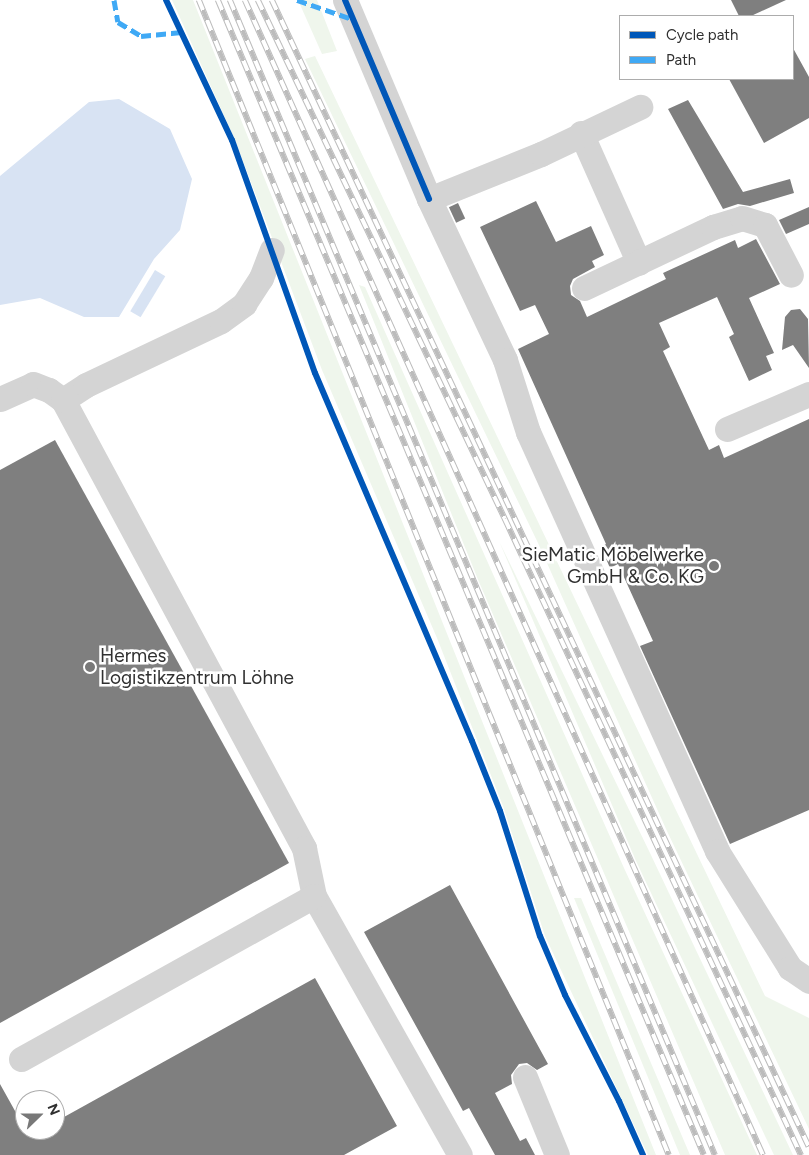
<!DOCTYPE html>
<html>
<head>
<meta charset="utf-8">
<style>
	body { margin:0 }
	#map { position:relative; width:809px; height:1155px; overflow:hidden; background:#fff; font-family:Figtree,sans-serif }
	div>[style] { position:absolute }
	.green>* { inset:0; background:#eff6ec }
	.water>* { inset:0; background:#d8e3f3; transform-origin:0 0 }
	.building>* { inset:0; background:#7f7f7f; transform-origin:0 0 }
	.minor>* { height:25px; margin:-12.5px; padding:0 12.5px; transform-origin:12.5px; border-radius:12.5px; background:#d4d4d4 }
	.rail>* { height:5.5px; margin-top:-2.75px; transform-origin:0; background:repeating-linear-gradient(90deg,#fff 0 11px,#bcbcbc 0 22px); box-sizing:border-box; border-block:1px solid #bcbcbc }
	.quiet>* { height:5px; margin-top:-2.5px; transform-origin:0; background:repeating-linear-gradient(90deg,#3fa9f5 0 10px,transparent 0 15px) }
	.cycleway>* { height:6px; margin:-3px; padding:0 3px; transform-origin:3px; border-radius:3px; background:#0057b8 }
	.dots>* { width:14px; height:14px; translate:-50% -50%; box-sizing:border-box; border:2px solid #fff; border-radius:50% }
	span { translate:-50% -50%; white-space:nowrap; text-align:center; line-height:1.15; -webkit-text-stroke:5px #fff; paint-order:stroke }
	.poi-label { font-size:19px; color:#303030 }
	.right { translate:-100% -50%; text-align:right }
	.left { translate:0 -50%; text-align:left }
	.legend { position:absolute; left:619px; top:15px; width:175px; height:65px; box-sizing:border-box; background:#fff; border:1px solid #acacac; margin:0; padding:6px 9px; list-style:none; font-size:15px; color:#303030 }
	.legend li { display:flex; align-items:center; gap:10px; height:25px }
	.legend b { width:25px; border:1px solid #acacac }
	.north { position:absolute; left:15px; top:1090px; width:50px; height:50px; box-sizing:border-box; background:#fff; border:1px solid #acacac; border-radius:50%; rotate:68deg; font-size:14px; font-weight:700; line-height:20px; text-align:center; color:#303030 }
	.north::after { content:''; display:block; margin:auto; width:18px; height:22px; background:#787878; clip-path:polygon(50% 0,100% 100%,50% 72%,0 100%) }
</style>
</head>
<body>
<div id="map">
	<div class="green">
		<i style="clip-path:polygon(172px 0,193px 0,656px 1155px,648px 1155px,545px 936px,503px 806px,437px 638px,322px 370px,235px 140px)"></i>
		<i style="clip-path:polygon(298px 0,317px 0,337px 51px,322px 54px)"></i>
		<i style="clip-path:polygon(315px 56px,765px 996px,809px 1018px,809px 1129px,666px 829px,538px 543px,305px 59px)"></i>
		<i style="clip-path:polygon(359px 285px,365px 287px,624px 868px,757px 1155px,725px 1155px,479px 582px)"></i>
		<i style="clip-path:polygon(499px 541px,650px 853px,793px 1155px,774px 1155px,636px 861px)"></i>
		<i style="clip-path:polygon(574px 898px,581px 898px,690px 1155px,680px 1155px)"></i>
	</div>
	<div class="water">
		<i style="clip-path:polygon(119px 99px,170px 129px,192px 179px,180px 230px,154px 259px,119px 317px,84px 317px,40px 298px,0 305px,0 176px,89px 102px)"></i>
		<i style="left:155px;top:270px;width:12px;height:48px;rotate:31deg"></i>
	</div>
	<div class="building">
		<i style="clip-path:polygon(731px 0,786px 0,751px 16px,739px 16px)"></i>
		<i style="clip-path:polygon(793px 48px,809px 77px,809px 118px,764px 143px,729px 79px,793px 79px)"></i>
		<i style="clip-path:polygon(688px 100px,743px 192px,790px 179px,794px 193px,750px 206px,738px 204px,723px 209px,668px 109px)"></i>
		<i style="clip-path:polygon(536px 201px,556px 242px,591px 226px,604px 255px,592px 261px,595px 267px,573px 279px,570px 286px,571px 295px,580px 301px,587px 317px,666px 279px,663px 273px,735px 240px,738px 248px,756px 239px,780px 284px,749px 298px,774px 353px,766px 356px,772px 370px,749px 381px,729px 337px,734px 334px,717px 297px,659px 323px,670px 347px,663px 351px,709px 450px,719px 445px,724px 458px,809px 419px,809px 810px,730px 844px,640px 646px,653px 641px,618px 564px,610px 568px,601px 547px,606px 544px,518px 349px,549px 334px,535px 305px,520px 311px,480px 227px)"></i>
		<i style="left:458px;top:203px;width:17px;height:10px;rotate:65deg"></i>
		<i style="clip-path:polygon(809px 207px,809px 224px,786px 234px,779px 220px)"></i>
		<i style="clip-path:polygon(800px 309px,808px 319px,809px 368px,793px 345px,782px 350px,785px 317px,791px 310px)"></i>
		<i style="clip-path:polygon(55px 440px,289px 863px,0 1023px,0 470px)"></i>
		<i style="clip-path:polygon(450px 885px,548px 1064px,537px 1070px,527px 1063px,519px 1064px,511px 1075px,512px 1084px,495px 1093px,520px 1141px,526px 1138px,535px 1155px,495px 1155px,469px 1108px,463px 1111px,364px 932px)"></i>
		<i style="clip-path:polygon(315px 978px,397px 1126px,344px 1155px,0 1155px,0 1084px,29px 1136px,40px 1130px,55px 1130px,55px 1122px)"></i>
	</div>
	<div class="minor">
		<i style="left:345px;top:0;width:216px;rotate:67.1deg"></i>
		<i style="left:429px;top:199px;width:178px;rotate:64.7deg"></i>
		<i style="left:505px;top:360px;width:76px;rotate:72.3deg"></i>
		<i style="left:528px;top:432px;width:460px;rotate:65.7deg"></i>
		<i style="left:717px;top:851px;width:138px;rotate:58deg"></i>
		<i style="left:790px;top:968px;width:23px;rotate:34deg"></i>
		<i style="left:581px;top:133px;width:142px;rotate:66deg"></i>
		<i style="left:429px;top:199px;width:121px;rotate:-21.9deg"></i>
		<i style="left:541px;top:154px;width:110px;rotate:-25.4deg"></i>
		<i style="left:584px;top:288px;width:143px;rotate:-25.3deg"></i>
		<i style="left:713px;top:227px;width:30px;rotate:-17deg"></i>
		<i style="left:742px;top:218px;width:24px;rotate:17deg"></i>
		<i style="left:765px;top:225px;width:56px;rotate:62.5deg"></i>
		<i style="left:0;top:399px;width:36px;rotate:-24deg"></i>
		<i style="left:33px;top:384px;width:17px;rotate:21deg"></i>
		<i style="left:49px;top:390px;width:17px;rotate:36deg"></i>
		<i style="left:63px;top:400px;width:509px;rotate:61.72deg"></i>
		<i style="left:304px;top:848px;width:49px;rotate:78.2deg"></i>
		<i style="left:314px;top:896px;width:297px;rotate:60.6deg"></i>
		<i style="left:63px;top:400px;width:27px;rotate:-33deg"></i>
		<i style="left:86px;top:385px;width:149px;rotate:-25.4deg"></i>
		<i style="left:221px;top:321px;width:29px;rotate:-36deg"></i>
		<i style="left:244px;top:304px;width:31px;rotate:-57deg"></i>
		<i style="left:261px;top:278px;width:30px;rotate:-69deg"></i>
		<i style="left:727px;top:429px;width:89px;rotate:-23.1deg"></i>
		<i style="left:21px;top:1059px;width:335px;rotate:-29.1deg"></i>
		<i style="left:525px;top:1077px;width:84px;rotate:67.7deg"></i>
	</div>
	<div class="rail">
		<i style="left:199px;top:0;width:1247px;rotate:67.86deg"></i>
		<i style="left:218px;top:0;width:1253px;rotate:67.18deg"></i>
		<i style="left:230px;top:0;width:1253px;rotate:67.22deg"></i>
		<i style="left:245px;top:0;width:1266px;rotate:65.84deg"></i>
		<i style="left:258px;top:0;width:575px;rotate:64.55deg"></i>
		<i style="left:505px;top:519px;width:702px;rotate:65.04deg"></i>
		<i style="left:272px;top:0;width:1266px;rotate:64.91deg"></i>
	</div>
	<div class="quiet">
		<i style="left:114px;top:0;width:22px;rotate:80deg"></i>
		<i style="left:118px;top:22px;width:27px;rotate:31deg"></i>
		<i style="left:141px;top:36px;width:41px;rotate:-5.6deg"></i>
		<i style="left:297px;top:0;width:58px;rotate:19.1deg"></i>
	</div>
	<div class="cycleway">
		<i style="left:166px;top:0;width:155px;rotate:64.8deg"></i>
		<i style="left:232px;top:140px;width:247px;rotate:70.4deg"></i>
		<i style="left:315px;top:373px;width:400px;rotate:66.9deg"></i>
		<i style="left:472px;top:741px;width:75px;rotate:68.2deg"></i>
		<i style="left:500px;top:811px;width:131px;rotate:72.3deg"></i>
		<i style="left:540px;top:936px;width:64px;rotate:67deg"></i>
		<i style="left:565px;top:995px;width:119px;rotate:63deg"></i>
		<i style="left:619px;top:1101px;width:59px;rotate:66deg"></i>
		<i style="left:345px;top:0;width:216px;rotate:67.1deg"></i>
	</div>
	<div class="dots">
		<i style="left:714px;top:566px;background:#787878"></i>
		<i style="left:90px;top:667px;background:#787878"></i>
	</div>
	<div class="poi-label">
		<span class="right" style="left:704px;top:566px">SieMatic Möbelwerke<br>GmbH &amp; Co. KG</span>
		<span class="left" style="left:100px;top:667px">Hermes<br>Logistikzentrum Löhne</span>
	</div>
	<ul class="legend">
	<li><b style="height:6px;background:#0057b8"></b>Cycle path</li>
	<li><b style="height:6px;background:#3fa9f5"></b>Path</li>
	</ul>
	<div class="north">N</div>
</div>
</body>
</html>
